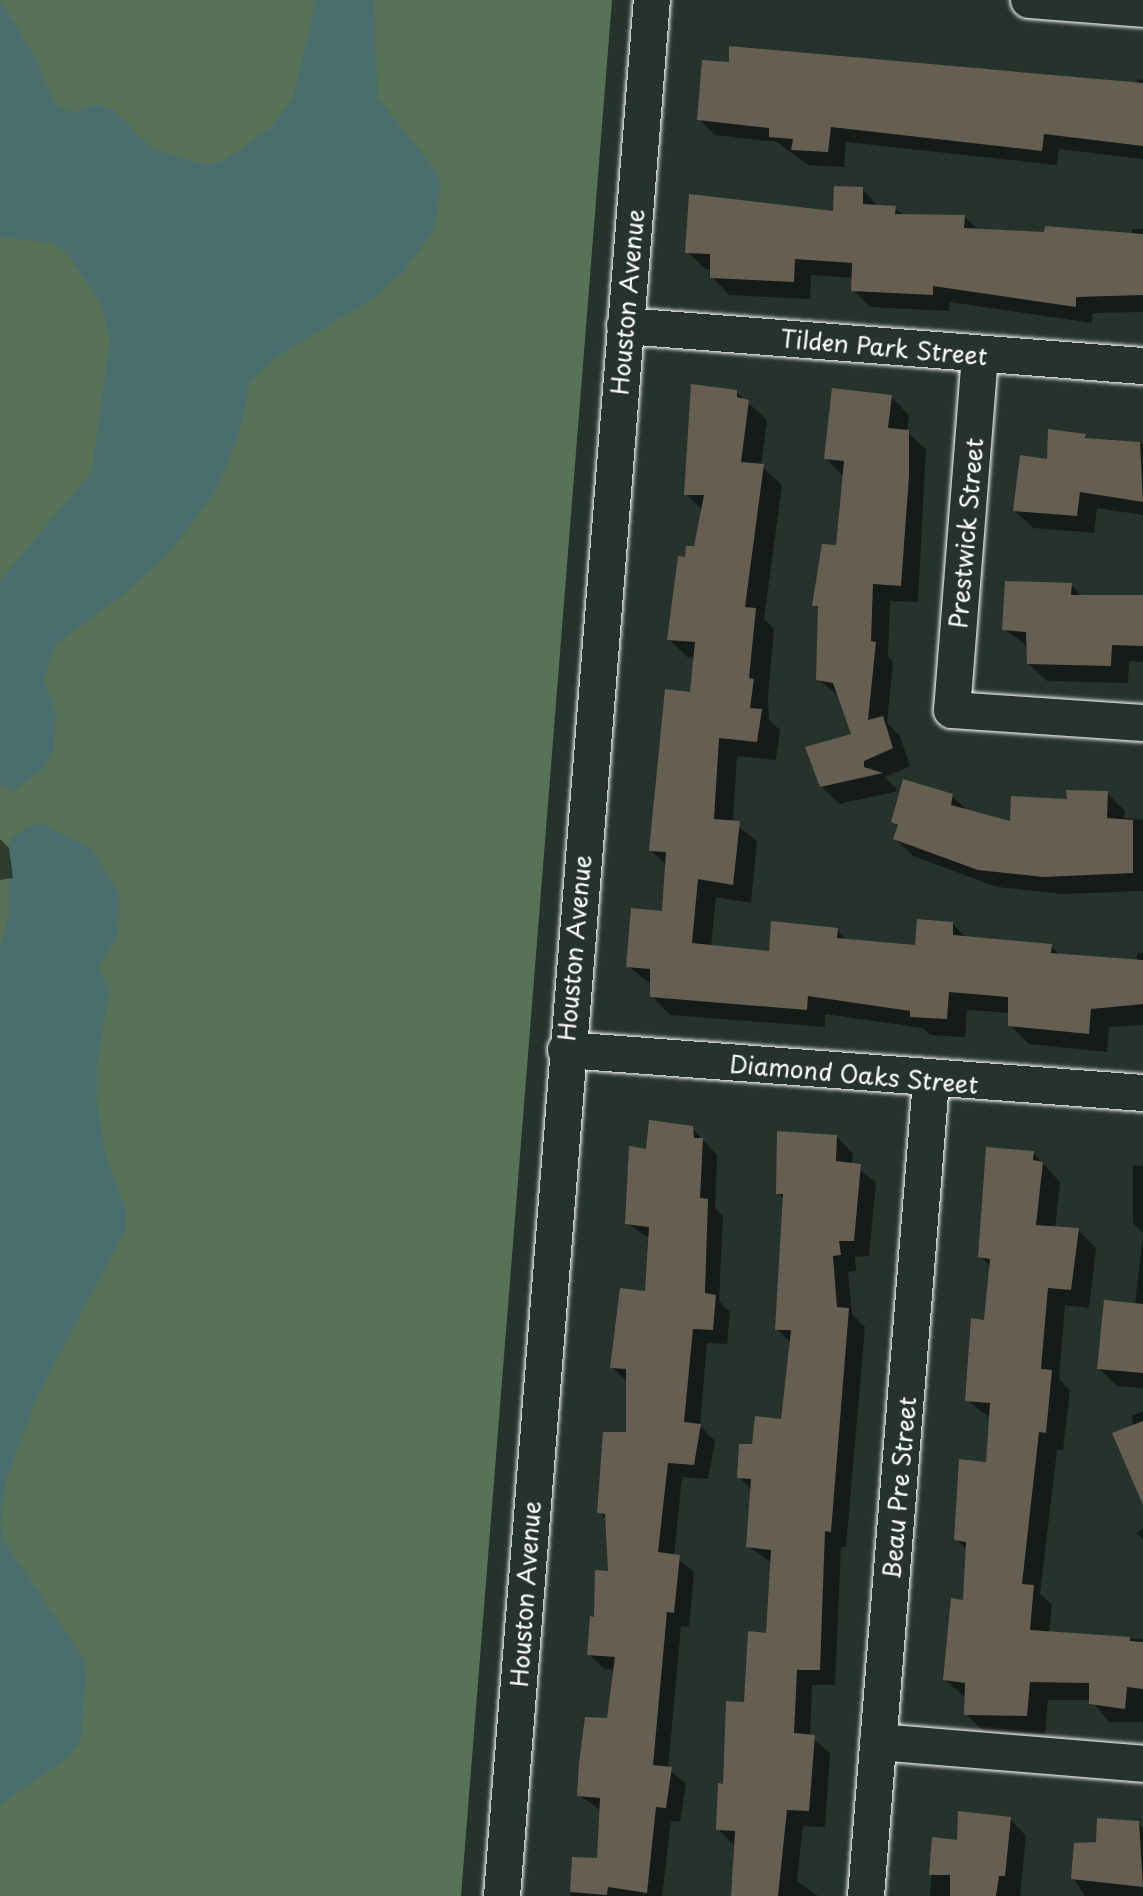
<!DOCTYPE html>
<html>
<head>
<meta charset="utf-8">
<style>
	body { margin:0 }
	#map { position:relative; width:1143px; height:1896px; overflow:hidden; background:#26332d; font-family:"Playpen Sans",sans-serif }
	div>[style] { position:absolute }
	.green>* { inset:0; background:#587257 }
	.water>* { inset:0; background:#4a6e6e }
	.shadow>* { inset:0; background:#0007 }
	.building>* { inset:0; background:#665e50 }
	.roads { filter:drop-shadow(0 0 2px #fff) drop-shadow(0 0 2px #fff) }
	.street>* { height:36px; margin:-18px; padding:0 18px; transform-origin:18px; border-radius:18px; background:#26332d }
	span { translate:-50% -50%; white-space:nowrap; text-align:center; line-height:1.15; -webkit-text-stroke:6px #26332d; paint-order:stroke }
	.street-label { font-size:24px; color:#fff }
</style>
</head>
<body>
<div id="map">
	<div class="green">
		<i style="clip-path:polygon(0 0,612px 0,461px 1896px,0 1896px)"></i>
	</div>
	<div class="water">
		<i style="clip-path:polygon(0 0,34px 55px,56px 106px,74px 112px,96px 104px,113px 110px,153px 149px,207px 165px,225px 160px,271px 127px,293px 98px,316px 0,374px 0,378px 98px,437px 172px,441px 189px,435px 228px,403px 272px,375px 297px,277px 357px,250px 382px,238px 438px,217px 489px,173px 548px,132px 588px,56px 644px,44px 679px,57px 715px,53px 751px,44px 768px,12px 792px,0 786px,0 581px,92px 471px,110px 340px,101px 305px,70px 257px,54px 243px,0 237px)"></i>
		<i style="clip-path:polygon(42px 823px,93px 849px,120px 896px,118px 935px,99px 968px,110px 991px,97px 1064px,97px 1101px,106px 1157px,126px 1209px,126px 1229px,38px 1395px,6px 1481px,1px 1521px,2px 1538px,87px 1663px,81px 1739px,71px 1755px,0 1805px,0 951px,9px 914px,9px 841px,25px 828px)"></i>
	</div>
	<div class="shadow">
		<i style="clip-path:polygon(943px 64px,990px 75px,991px 69px,1137px 85px,1137px 79px,1143px 80px,1143px 159px,1059px 149px,1057px 165px,846px 142px,844px 167px,808px 165px,777px 142px,715px 135px,699px 119px,942px 71px)"></i>
		<i style="clip-path:polygon(862px 189px,879px 207px,895px 208px,904px 216px,965px 217px,978px 230px,1132px 235px,1132px 229px,1143px 229px,1143px 312px,1093px 313px,1092px 323px,950px 302px,949px 311px,870px 307px,853px 290px,854px 278px,811px 275px,810px 299px,729px 295px,712px 277px,712px 270px,705px 269px,688px 252px,835px 214px)"></i>
		<i style="clip-path:polygon(736px 392px,767px 420px,761px 466px,782px 485px,764px 619px,774px 629px,768px 696px,769px 720px,780px 730px,776px 760px,737px 756px,733px 822px,757px 841px,751px 903px,716px 897px,711px 947px,771px 953px,837px 930px,848px 941px,917px 947px,953px 924px,967px 939px,1051px 946px,1061px 956px,1137px 962px,1137px 953px,1143px 953px,1143px 1025px,1109px 1027px,1107px 1052px,1029px 1044px,1010px 1025px,1010px 1013px,967px 1010px,965px 1037px,930px 1035px,923px 1028px,825px 1014px,825px 1027px,670px 1015px,652px 996px,652px 985px,629px 967px,663px 913px,667px 866px,651px 851px,692px 694px,696px 658px,687px 657px,669px 639px,703px 511px,686px 494px)"></i>
		<i style="clip-path:polygon(evenodd,891px 397px,909px 415px,907px 432px,926px 449px,918px 602px,890px 601px,888px 656px,893px 662px,887px 723px,900px 736px,910px 766px,885px 777px,898px 791px,839px 804px,821px 786px,854px 735px,841px 698px,818px 679px,820px 610px,814px 605px,837px 547px,844px 477px,826px 458px,891px 397px,862px 760px,865px 770px,851px 765px,862px 760px)"></i>
		<i style="clip-path:polygon(1085px 436px,1090px 441px,1143px 444px,1143px 515px,1097px 508px,1094px 533px,1033px 528px,1015px 511px,1049px 462px)"></i>
		<i style="clip-path:polygon(1071px 585px,1083px 597px,1143px 597px,1143px 662px,1129px 661px,1128px 683px,1047px 681px,1029px 664px,1028px 647px,1004px 629px)"></i>
		<i style="clip-path:polygon(1107px 793px,1125px 811px,1124px 818px,1143px 820px,1143px 891px,1062px 894px,997px 887px,913px 856px,895px 839px,899px 828px,893px 822px,952px 796px,968px 811px,1011px 823px)"></i>
		<i style="clip-path:polygon(0 839px,9px 848px,13px 878px,0 880px)"></i>
		<i style="clip-path:polygon(692px 1128px,717px 1155px,715px 1208px,723px 1216px,719px 1301px,730px 1312px,727px 1344px,707px 1343px,700px 1426px,715px 1441px,708px 1479px,682px 1477px,674px 1556px,694px 1572px,689px 1627px,681px 1626px,668px 1769px,686px 1784px,680px 1822px,671px 1821px,662px 1896px,570px 1896px,574px 1859px,599px 1860px,602px 1811px,579px 1795px,609px 1720px,615px 1670px,604px 1669px,589px 1654px,610px 1573px,607px 1521px,599px 1512px,628px 1434px,628px 1383px,612px 1367px,647px 1293px,650px 1239px,627px 1223px,648px 1151px)"></i>
		<i style="clip-path:polygon(837px 1137px,853px 1154px,852px 1165px,876px 1182px,869px 1256px,855px 1257px,856px 1271px,848px 1272px,852px 1314px,865px 1327px,846px 1547px,841px 1547px,835px 1685px,812px 1685px,810px 1736px,830px 1753px,825px 1827px,803px 1826px,797px 1881px,818px 1896px,733px 1896px,734px 1845px,718px 1829px,745px 1704px,768px 1635px,772px 1563px,748px 1546px,752px 1490px,739px 1477px,754px 1446px,783px 1421px,791px 1343px,777px 1329px,785px 1200px,778px 1193px)"></i>
		<i style="clip-path:polygon(1033px 1153px,1060px 1182px,1055px 1228px,1078px 1230px,1096px 1248px,1089px 1308px,1065px 1305px,1059px 1379px,1070px 1390px,1063px 1450px,1057px 1450px,1040px 1594px,1052px 1605px,1049px 1633px,1143px 1639px,1143px 1722px,1109px 1722px,1091px 1700px,1048px 1700px,1045px 1734px,984px 1732px,966px 1714px,966px 1698px,945px 1680px,964px 1602px,967px 1550px,956px 1539px,988px 1464px,991px 1419px,967px 1400px,986px 1322px,991px 1267px,980px 1256px)"></i>
		<i style="clip-path:polygon(1133px 1165px,1143px 1166px,1143px 1388px,1117px 1386px,1099px 1369px,1135px 1306px,1143px 1233px,1133px 1223px)"></i>
		<i style="clip-path:polygon(1143px 1411px,1143px 1501px,1132px 1416px)"></i>
		<i style="clip-path:polygon(1143px 1528px,1143px 1540px,1137px 1533px)"></i>
		<i style="clip-path:polygon(1010px 1819px,1026px 1836px,1020px 1896px,930px 1896px,934px 1839px,959px 1842px)"></i>
		<i style="clip-path:polygon(1138px 1823px,1143px 1828px,1143px 1896px,1085px 1896px,1073px 1878px,1097px 1844px)"></i>
	</div>
	<div class="building">
		<i style="clip-path:polygon(729px 46px,1143px 83px,1143px 146px,1044px 134px,1042px 151px,831px 127px,828px 152px,791px 150px,793px 139px,769px 137px,769px 128px,697px 120px,702px 60px,729px 62px)"></i>
		<i style="clip-path:polygon(834px 186px,863px 187px,863px 204px,896px 206px,895px 214px,965px 215px,964px 228px,1044px 232px,1045px 226px,1143px 234px,1143px 295px,1076px 297px,1076px 307px,933px 286px,933px 295px,851px 291px,852px 263px,795px 259px,794px 282px,710px 278px,710px 254px,685px 253px,689px 194px,833px 211px)"></i>
		<i style="clip-path:polygon(691px 384px,737px 390px,737px 397px,749px 400px,741px 462px,764px 464px,745px 607px,756px 608px,749px 678px,754px 679px,750px 708px,762px 709px,757px 742px,719px 738px,714px 819px,740px 821px,733px 885px,698px 879px,692px 943px,769px 951px,771px 921px,838px 928px,837px 938px,915px 945px,917px 919px,953px 922px,953px 935px,1052px 944px,1051px 953px,1143px 960px,1143px 1004px,1091px 1009px,1089px 1034px,1008px 1026px,1008px 997px,949px 992px,947px 1019px,910px 1017px,910px 1011px,808px 996px,807px 1010px,650px 997px,650px 969px,626px 967px,631px 908px,662px 911px,666px 852px,649px 851px,665px 689px,690px 692px,695px 642px,667px 640px,678px 556px,685px 557px,686px 546px,694px 546px,704px 495px,684px 495px)"></i>
		<i style="clip-path:polygon(832px 388px,892px 395px,888px 428px,909px 430px,909px 476px,901px 586px,873px 584px,871px 641px,876px 642px,868px 720px,883px 716px,893px 748px,864px 761px,864px 767px,883px 773px,820px 787px,805px 747px,851px 734px,833px 683px,816px 680px,818px 606px,812px 606px,822px 544px,836px 545px,844px 461px,824px 459px)"></i>
		<i style="clip-path:polygon(1048px 429px,1086px 434px,1085px 438px,1140px 442px,1143px 502px,1080px 492px,1077px 516px,1013px 511px,1020px 455px,1047px 459px)"></i>
		<i style="clip-path:polygon(1005px 581px,1072px 583px,1071px 595px,1143px 595px,1143px 646px,1112px 645px,1111px 666px,1027px 664px,1026px 632px,1002px 630px)"></i>
		<i style="clip-path:polygon(903px 779px,953px 794px,951px 805px,1010px 821px,1011px 796px,1067px 799px,1066px 790px,1108px 791px,1107px 818px,1133px 820px,1133px 873px,1043px 877px,978px 870px,893px 839px,898px 825px,891px 822px)"></i>
		<i style="clip-path:polygon(649px 1120px,693px 1126px,694px 1138px,703px 1138px,700px 1198px,708px 1199px,705px 1293px,716px 1295px,713px 1330px,693px 1329px,684px 1422px,701px 1424px,694px 1465px,668px 1463px,658px 1552px,680px 1555px,674px 1613px,667px 1612px,653px 1765px,672px 1767px,666px 1808px,656px 1807px,647px 1893px,608px 1887px,607px 1895px,570px 1892px,572px 1857px,597px 1858px,600px 1798px,577px 1796px,579px 1763px,585px 1717px,607px 1718px,615px 1657px,587px 1655px,590px 1616px,594px 1617px,595px 1570px,608px 1571px,605px 1514px,597px 1513px,603px 1432px,626px 1432px,626px 1369px,610px 1368px,620px 1288px,645px 1291px,649px 1227px,625px 1224px,629px 1146px,646px 1149px)"></i>
		<i style="clip-path:polygon(777px 1131px,837px 1135px,836px 1161px,861px 1164px,854px 1241px,839px 1241px,841px 1255px,833px 1256px,837px 1307px,849px 1308px,831px 1532px,825px 1531px,820px 1670px,797px 1670px,794px 1733px,815px 1735px,809px 1811px,787px 1810px,778px 1896px,731px 1896px,735px 1831px,716px 1830px,718px 1783px,723px 1784px,726px 1701px,744px 1702px,748px 1631px,766px 1633px,771px 1550px,746px 1547px,751px 1479px,737px 1478px,739px 1444px,752px 1444px,755px 1416px,781px 1419px,791px 1330px,775px 1330px,783px 1194px,776px 1194px)"></i>
		<i style="clip-path:polygon(986px 1147px,1034px 1151px,1033px 1160px,1043px 1162px,1036px 1225px,1079px 1228px,1071px 1290px,1048px 1288px,1041px 1369px,1052px 1370px,1046px 1433px,1039px 1432px,1022px 1584px,1034px 1585px,1030px 1630px,1130px 1637px,1130px 1641px,1143px 1642px,1143px 1689px,1127px 1687px,1125px 1709px,1089px 1704px,1089px 1683px,1030px 1682px,1027px 1716px,964px 1715px,965px 1683px,943px 1680px,951px 1598px,963px 1600px,966px 1542px,954px 1540px,959px 1459px,986px 1462px,990px 1403px,965px 1401px,971px 1318px,984px 1320px,990px 1259px,978px 1257px)"></i>
		<i style="clip-path:polygon(1104px 1300px,1143px 1304px,1143px 1373px,1097px 1369px)"></i>
		<i style="clip-path:polygon(1143px 1421px,1143px 1505px,1112px 1433px)"></i>
		<i style="clip-path:polygon(958px 1811px,1011px 1817px,1005px 1876px,999px 1876px,996px 1896px,950px 1896px,950px 1875px,929px 1875px,932px 1837px,957px 1840px)"></i>
		<i style="clip-path:polygon(1097px 1818px,1139px 1821px,1143px 1887px,1071px 1879px,1074px 1843px,1096px 1842px)"></i>
	</div>
	<div class="roads">
		<div class="street">
			<i style="left:1029px;top:0;width:114px;rotate:4.5deg"></i>
			<i style="left:625px;top:326px;width:520px;rotate:4.42deg"></i>
			<i style="left:980px;top:355px;width:356px;rotate:94.5deg"></i>
			<i style="left:952px;top:710px;width:191px;rotate:3.9deg"></i>
			<i style="left:566px;top:1050px;width:579px;rotate:4.26deg"></i>
			<i style="left:878px;top:1742px;width:266px;rotate:4.7deg"></i>
			<i style="left:502px;top:1896px;width:1902px;rotate:-85.48deg"></i>
			<i style="left:866px;top:1896px;width:818px;rotate:-85.44deg"></i>
		</div>
	</div>
	<div class="street-label">
		<span style="left:627px;top:302px;rotate:-85deg">Houston Avenue</span>
		<span style="left:884px;top:347px;rotate:5deg">Tilden Park Street</span>
		<span style="left:966px;top:533px;rotate:-85deg">Prestwick Street</span>
		<span style="left:574px;top:948px;rotate:-85deg">Houston Avenue</span>
		<span style="left:854px;top:1074px;rotate:5deg">Diamond Oaks Street</span>
		<span style="left:899px;top:1488px;rotate:-85deg">Beau Pre Street</span>
		<span style="left:525px;top:1594px;rotate:-86deg">Houston Avenue</span>
	</div>
</div>
</body>
</html>
